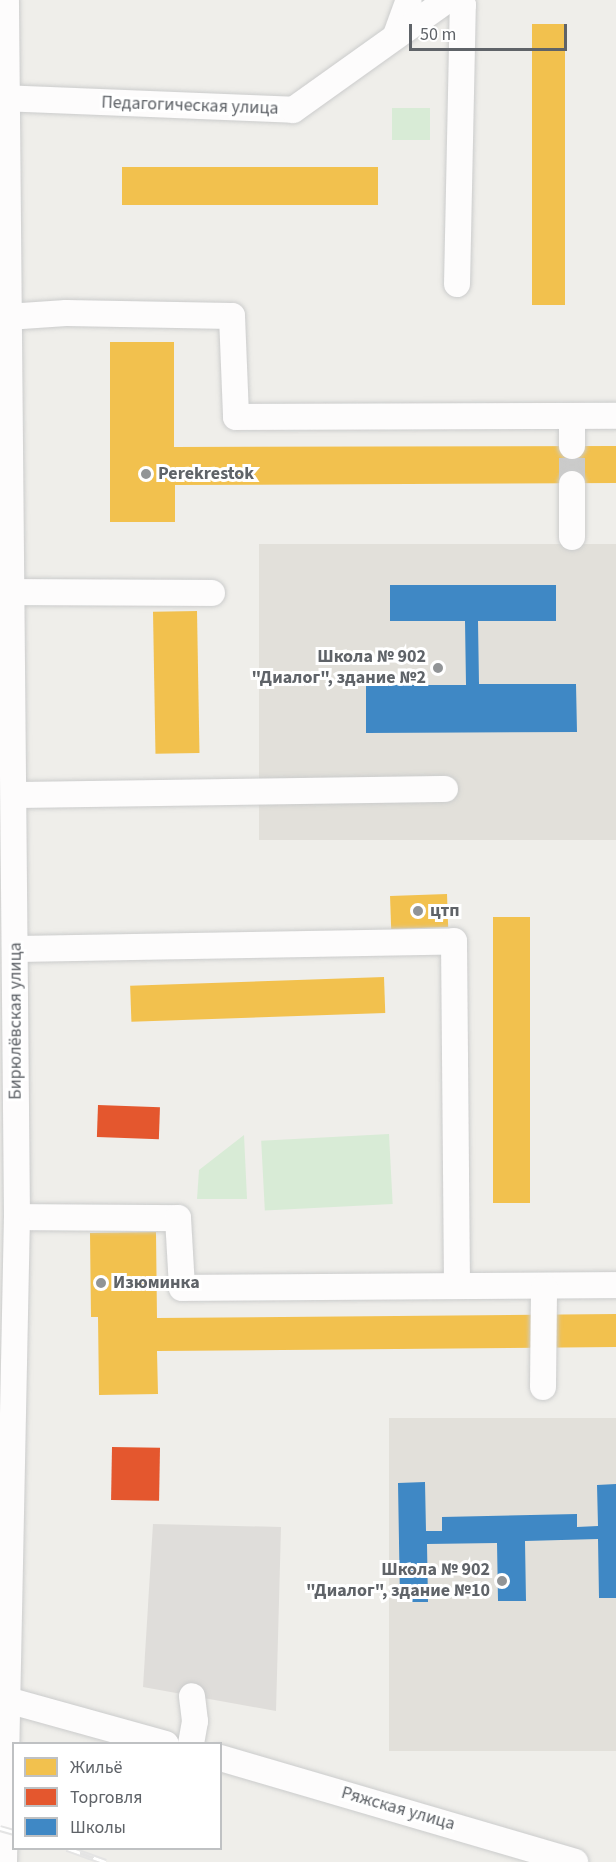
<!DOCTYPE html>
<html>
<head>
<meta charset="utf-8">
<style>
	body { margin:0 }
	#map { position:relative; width:616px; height:1862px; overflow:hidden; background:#efeeea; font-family:"Source Sans 3",sans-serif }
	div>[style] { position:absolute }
	.industrial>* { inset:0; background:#dfddda }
	.education>* { inset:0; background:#e2e0da; transform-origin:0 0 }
	.green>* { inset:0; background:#d8ebd6; transform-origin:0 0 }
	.homes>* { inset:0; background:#f2c14e; transform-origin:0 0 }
	.shops>* { inset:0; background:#e4572e; transform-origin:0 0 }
	.schools>* { inset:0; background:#3f88c5 }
	.minor-tunnel>* { height:26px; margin-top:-13px; transform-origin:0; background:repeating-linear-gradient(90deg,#cbcbca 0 26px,transparent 0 39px) }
	.roads { filter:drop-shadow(0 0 2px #cbcccc) drop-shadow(0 0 2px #cbcccc) }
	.minor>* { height:26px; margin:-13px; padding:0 13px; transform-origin:13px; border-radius:13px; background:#fdfcfc }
	.rail>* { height:7px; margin-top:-3.5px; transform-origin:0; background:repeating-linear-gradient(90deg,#fff 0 14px,#e4e4e4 0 28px); box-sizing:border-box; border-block:2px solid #e4e4e4 }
	.dots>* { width:16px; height:16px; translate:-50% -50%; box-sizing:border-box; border:3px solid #fff; border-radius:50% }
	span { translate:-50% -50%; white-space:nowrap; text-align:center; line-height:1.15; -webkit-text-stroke:6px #fff; paint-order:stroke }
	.street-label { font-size:18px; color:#5f6368 }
	.poi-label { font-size:18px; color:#5f6368; font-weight:700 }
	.left { translate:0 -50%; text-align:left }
	.right { translate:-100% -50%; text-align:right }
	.legend { position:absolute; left:12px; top:1742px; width:210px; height:108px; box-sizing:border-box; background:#fff; border:2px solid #bfc1c3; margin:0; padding:8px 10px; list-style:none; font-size:18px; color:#5f6368 }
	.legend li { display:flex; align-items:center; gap:12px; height:30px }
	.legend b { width:30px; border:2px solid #bfc1c3 }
	.scale { position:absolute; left:409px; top:24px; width:158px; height:27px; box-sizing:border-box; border:3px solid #5f6368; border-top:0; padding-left:8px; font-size:18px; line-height:21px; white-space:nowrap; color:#5f6368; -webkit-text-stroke:4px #fff; paint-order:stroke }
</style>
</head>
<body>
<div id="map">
	<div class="industrial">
		<i style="clip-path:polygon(153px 1524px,281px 1527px,276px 1711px,143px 1687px)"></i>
	</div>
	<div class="education">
		<i style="left:259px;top:544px;width:357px;height:296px"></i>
		<i style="left:616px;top:1418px;width:333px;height:227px;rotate:90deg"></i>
	</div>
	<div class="green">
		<i style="left:392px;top:108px;width:38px;height:32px"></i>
		<i style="left:389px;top:1134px;width:70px;height:128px;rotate:87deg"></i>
		<i style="clip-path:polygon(244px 1135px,247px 1199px,197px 1199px,199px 1170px)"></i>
	</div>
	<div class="homes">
		<i style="left:532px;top:24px;width:33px;height:281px"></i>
		<i style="left:122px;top:167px;width:256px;height:38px"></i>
		<i style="clip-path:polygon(110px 342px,174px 342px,174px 447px,616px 446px,616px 483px,175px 485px,175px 522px,110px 522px)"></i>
		<i style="left:197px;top:611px;width:142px;height:44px;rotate:89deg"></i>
		<i style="left:447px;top:894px;width:33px;height:57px;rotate:88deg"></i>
		<i style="left:493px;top:917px;width:37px;height:286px"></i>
		<i style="left:384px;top:977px;width:36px;height:254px;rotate:88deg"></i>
		<i style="clip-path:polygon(156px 1232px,157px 1318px,616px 1314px,616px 1347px,157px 1351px,158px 1394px,99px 1395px,98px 1317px,91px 1317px,90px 1233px)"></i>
	</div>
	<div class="shops">
		<i style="left:98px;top:1105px;width:62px;height:32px;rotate:2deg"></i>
		<i style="left:112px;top:1447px;width:48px;height:53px;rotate:1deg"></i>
	</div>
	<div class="schools">
		<i style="clip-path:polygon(390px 585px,556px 585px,556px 621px,478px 621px,479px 684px,576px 684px,577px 732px,366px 733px,366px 685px,466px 685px,465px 621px,390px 621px)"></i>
		<i style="clip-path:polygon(425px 1482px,426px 1531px,442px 1531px,442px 1517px,577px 1514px,577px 1527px,598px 1526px,597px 1485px,616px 1484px,616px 1598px,599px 1598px,598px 1539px,525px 1541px,526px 1601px,498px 1601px,497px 1543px,427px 1544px,428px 1602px,400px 1602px,398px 1483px)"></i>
	</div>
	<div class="minor-tunnel">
		<i style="left:572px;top:484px;width:38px;rotate:-90deg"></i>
	</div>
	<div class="roads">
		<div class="minor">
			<i style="left:396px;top:35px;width:37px;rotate:-70deg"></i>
			<i style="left:0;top:98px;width:293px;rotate:2.3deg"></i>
			<i style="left:293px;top:110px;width:189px;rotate:-35.5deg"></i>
			<i style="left:457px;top:284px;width:279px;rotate:-88.8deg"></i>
			<i style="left:463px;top:5px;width:6px;rotate:-121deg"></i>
			<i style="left:7px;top:317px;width:59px;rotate:-3.9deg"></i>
			<i style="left:66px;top:313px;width:166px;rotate:1deg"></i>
			<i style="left:232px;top:316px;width:101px;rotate:87.7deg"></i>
			<i style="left:236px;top:417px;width:380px;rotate:-0.2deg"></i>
			<i style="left:572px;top:416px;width:30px;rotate:90deg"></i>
			<i style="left:572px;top:484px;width:53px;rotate:90deg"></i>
			<i style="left:12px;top:592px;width:200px;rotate:0.3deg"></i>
			<i style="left:14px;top:795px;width:431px;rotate:-0.8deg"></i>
			<i style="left:16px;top:949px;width:438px;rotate:-1deg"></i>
			<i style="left:454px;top:941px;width:344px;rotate:89.5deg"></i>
			<i style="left:17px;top:1217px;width:161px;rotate:0.4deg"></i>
			<i style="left:178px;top:1218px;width:70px;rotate:86.7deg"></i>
			<i style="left:182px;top:1288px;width:434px;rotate:-0.4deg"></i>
			<i style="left:543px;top:1387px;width:100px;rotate:-89.4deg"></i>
			<i style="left:0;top:1698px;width:172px;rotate:15.5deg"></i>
			<i style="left:191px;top:1744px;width:23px;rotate:-80deg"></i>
			<i style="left:195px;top:1721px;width:25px;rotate:-97deg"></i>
			<i style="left:220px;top:1758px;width:370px;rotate:16.3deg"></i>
			<i style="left:4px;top:1862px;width:645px;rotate:-88.85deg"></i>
			<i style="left:17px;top:1217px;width:1217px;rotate:-90.52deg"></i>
		</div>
	</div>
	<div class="rail">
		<i style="left:0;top:1828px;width:15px;rotate:16deg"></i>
		<i style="left:67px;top:1848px;width:41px;rotate:19.7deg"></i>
	</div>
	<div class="dots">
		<i style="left:146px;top:474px;background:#919496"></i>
		<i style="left:438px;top:668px;background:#919496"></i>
		<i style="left:418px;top:911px;background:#919496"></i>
		<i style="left:101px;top:1283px;background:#919496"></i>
		<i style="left:502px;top:1581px;background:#919496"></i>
	</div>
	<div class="street-label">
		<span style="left:190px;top:106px;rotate:2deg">Педагогическая улица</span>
		<span style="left:16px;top:1021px;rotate:-90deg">Бирюлёвская улица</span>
		<span style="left:398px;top:1809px;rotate:16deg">Ряжская улица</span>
	</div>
	<div class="poi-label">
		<span class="left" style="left:158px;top:474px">Perekrestok</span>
		<span class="right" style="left:426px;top:668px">Школа № 902<br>"Диалог", здание №2</span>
		<span class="left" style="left:430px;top:911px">цтп</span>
		<span class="left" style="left:113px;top:1283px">Изюминка</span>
		<span class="right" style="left:490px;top:1581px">Школа № 902<br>"Диалог", здание №10</span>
	</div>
	<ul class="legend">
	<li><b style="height:16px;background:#f2c14e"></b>Жильё</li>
	<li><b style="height:16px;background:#e4572e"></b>Торговля</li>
	<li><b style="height:16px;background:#3f88c5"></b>Школы</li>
	</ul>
	<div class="scale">50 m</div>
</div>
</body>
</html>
